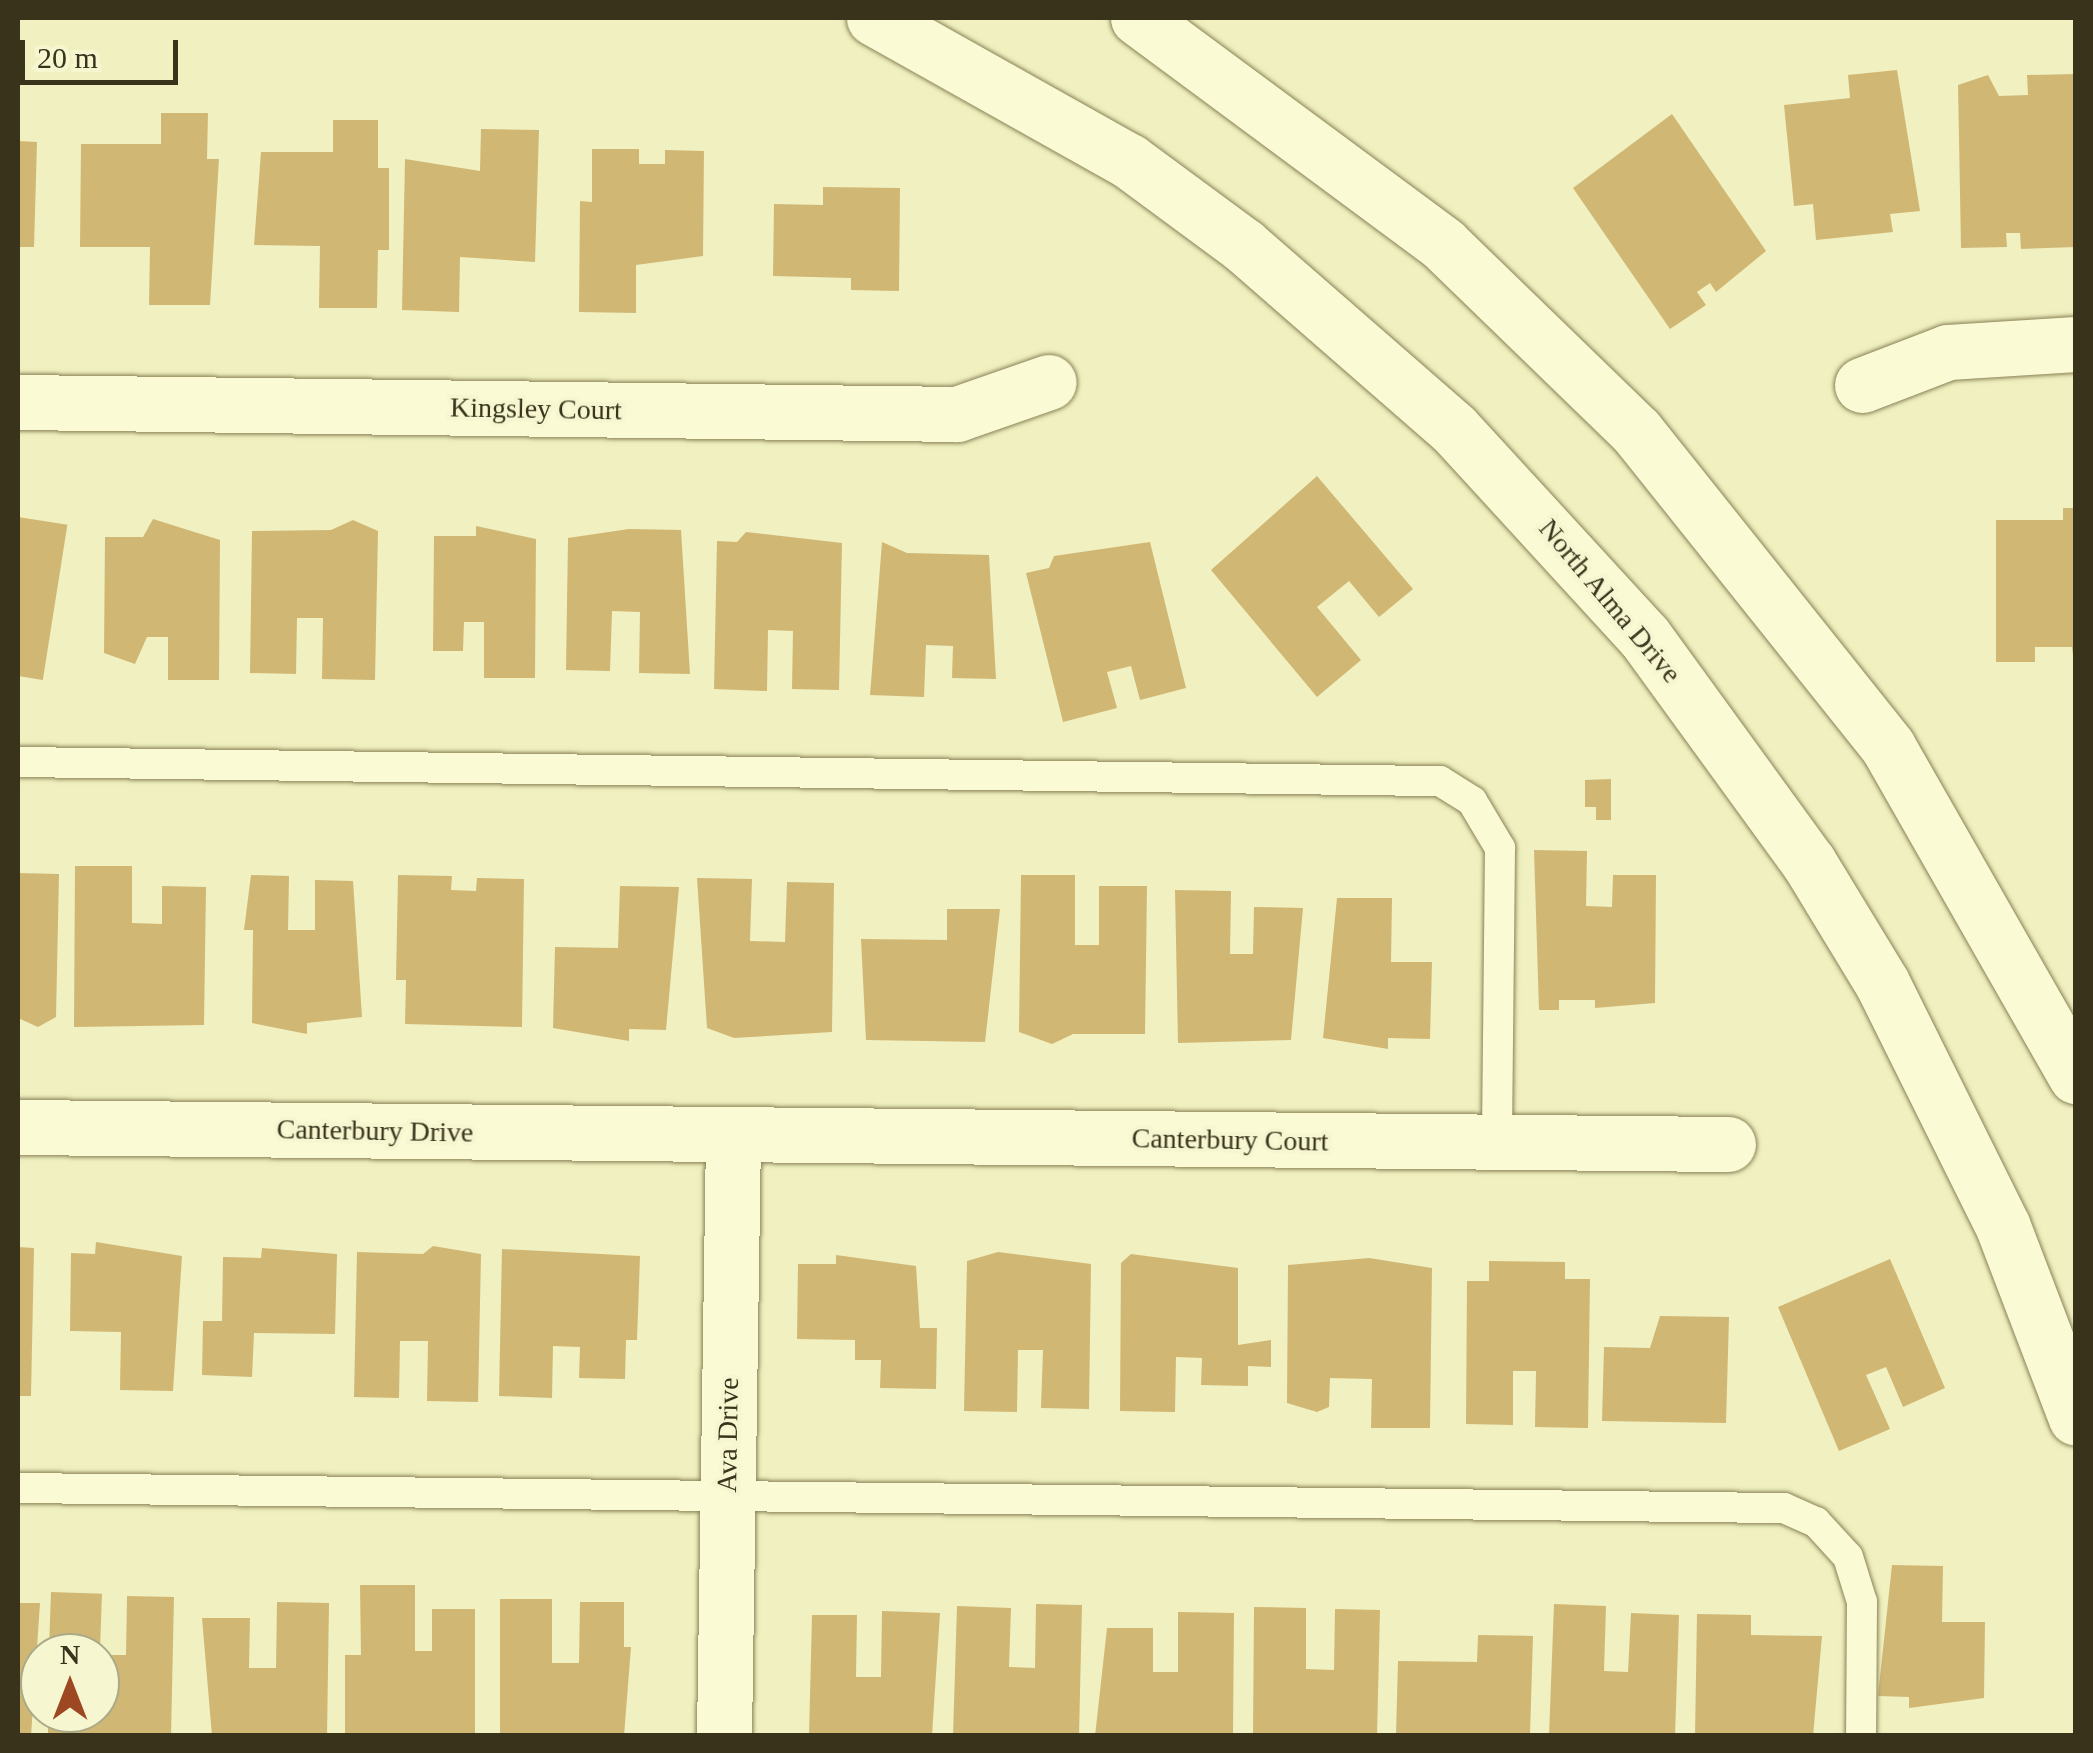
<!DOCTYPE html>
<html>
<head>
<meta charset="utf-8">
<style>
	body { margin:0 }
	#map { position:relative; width:2093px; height:1753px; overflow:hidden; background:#f0f0c0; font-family:"Times New Roman",serif }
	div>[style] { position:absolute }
	.building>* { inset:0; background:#d1b774; transform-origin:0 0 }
	.roads { filter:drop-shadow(0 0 2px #8a8257) drop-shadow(0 0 2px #8a8257) }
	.service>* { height:30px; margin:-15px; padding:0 15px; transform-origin:15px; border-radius:15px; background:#fafbd4 }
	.minor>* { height:55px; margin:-27.5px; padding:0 27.5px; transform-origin:27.5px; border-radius:27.5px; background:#fafbd4 }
	.secondary>* { height:55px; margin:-27.5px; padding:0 27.5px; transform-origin:27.5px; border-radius:27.5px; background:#fafbd4 }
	span { translate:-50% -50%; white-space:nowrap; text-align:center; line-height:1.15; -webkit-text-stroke:8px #f6f7d0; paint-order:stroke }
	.street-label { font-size:28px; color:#39331c }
	.frame { position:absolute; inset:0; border:20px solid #39331c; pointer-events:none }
	.north { position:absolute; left:20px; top:1633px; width:100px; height:100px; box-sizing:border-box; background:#f6f7d0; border:2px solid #aaa988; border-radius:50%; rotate:0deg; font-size:28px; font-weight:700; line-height:40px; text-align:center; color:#39331c }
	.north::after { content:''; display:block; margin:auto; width:35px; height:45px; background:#9d4823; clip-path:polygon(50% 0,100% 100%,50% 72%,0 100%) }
	.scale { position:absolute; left:20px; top:40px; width:158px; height:45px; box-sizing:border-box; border:5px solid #39331c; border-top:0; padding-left:12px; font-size:30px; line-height:35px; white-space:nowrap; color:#39331c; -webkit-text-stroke:8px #f6f7d0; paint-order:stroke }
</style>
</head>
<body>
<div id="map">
	<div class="building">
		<i style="clip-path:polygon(1897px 70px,1920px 211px,1890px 214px,1893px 232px,1816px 240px,1813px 204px,1794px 206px,1784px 105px,1850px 98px,1848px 75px)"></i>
		<i style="clip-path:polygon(2076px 74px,2076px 247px,2021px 249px,2020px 233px,2006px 233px,2007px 247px,1961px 248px,1958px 85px,1988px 75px,1999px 96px,2028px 95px,2027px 75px)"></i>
		<i style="clip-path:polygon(161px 113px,208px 113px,207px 159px,219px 159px,210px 305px,149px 305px,150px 247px,80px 247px,81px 144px,161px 144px)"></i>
		<i style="clip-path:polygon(1672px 114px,1766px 251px,1716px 292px,1710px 283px,1697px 292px,1706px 305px,1670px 329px,1573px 188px)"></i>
		<i style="clip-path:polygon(333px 120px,378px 120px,378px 168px,389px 168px,389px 250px,378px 250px,377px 308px,319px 308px,320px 246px,254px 245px,261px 152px,333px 152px)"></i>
		<i style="clip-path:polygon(481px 129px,539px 130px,535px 262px,460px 257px,459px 312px,402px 310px,405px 159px,480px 171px)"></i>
		<i style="clip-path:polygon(18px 141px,37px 142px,34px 247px,18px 247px)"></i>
		<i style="clip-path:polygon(592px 149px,639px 149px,639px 164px,665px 164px,665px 150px,704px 151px,703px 256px,636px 265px,636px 313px,579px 312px,580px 201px,592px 202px)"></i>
		<i style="clip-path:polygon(823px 187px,900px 188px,899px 291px,851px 290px,851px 278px,773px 276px,774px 204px,823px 205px)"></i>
		<i style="clip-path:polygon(1317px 476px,1413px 589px,1379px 617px,1349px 581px,1317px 607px,1361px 660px,1317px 697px,1211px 570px)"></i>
		<i style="clip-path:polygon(2063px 508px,2076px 508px,2076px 681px,2072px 647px,2035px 647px,2035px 662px,1996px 662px,1996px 520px,2063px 520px)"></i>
		<i style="left:18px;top:517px;width:50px;height:157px;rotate:9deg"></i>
		<i style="clip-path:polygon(153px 519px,220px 540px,219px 680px,168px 680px,168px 637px,147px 637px,135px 664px,104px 653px,105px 537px,143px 537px)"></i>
		<i style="clip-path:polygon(353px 520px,378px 531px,375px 680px,322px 679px,323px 618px,297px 618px,296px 674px,250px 673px,252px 531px,331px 530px)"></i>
		<i style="clip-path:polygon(476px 526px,536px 539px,535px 678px,484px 678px,484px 622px,464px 622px,463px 651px,433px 651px,434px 536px,476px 536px)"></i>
		<i style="clip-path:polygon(629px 529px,681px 530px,690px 674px,639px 673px,640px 612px,612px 611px,610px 671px,566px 670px,568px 538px)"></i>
		<i style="clip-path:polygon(746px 532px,842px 543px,839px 690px,792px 689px,793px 631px,768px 630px,767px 691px,714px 689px,717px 541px,737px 542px)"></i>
		<i style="clip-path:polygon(882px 542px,907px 553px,989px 555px,996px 679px,952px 678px,953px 646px,926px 645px,924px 697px,870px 695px)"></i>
		<i style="clip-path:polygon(1150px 542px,1186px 688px,1140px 700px,1131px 666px,1107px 672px,1117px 708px,1063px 722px,1026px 573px,1049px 568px,1054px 556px)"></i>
		<i style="clip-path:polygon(1611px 779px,1611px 820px,1596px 820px,1596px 807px,1585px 807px,1585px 780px)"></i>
		<i style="clip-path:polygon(1534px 850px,1587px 851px,1586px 906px,1612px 907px,1613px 875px,1656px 875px,1655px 1003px,1595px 1008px,1595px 1000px,1559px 1000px,1559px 1010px,1539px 1010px)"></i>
		<i style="clip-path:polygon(75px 866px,132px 866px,132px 923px,162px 924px,162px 886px,206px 887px,204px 1025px,74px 1027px)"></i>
		<i style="clip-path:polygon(18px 873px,59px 874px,56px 1017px,38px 1027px,18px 1018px)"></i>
		<i style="clip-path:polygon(251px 875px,289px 876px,288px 930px,315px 930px,315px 880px,353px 881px,362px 1017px,307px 1023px,307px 1034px,252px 1023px,253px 930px,244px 930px)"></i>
		<i style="clip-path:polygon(398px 875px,452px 876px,451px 890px,476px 891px,477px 878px,524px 879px,522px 1027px,405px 1024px,406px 980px,396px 980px)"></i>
		<i style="clip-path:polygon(1021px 875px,1075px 875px,1075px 945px,1099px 945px,1099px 886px,1147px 886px,1145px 1034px,1073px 1034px,1052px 1044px,1019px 1032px)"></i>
		<i style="clip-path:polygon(697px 878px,752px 879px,750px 941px,785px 942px,787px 882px,834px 883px,832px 1032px,734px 1038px,707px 1028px)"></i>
		<i style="clip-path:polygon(620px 886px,679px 887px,666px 1030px,629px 1029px,629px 1041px,553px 1028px,555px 947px,618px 948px)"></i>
		<i style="clip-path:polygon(1175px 890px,1231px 891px,1230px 954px,1253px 954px,1254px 907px,1303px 908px,1291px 1040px,1178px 1043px)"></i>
		<i style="clip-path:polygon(1337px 898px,1392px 898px,1391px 962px,1432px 962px,1430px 1039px,1388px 1038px,1388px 1049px,1323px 1038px)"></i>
		<i style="clip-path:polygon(947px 909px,1000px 909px,985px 1042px,866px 1040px,861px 939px,947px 940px)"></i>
		<i style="clip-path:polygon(96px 1242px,182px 1256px,173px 1391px,120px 1390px,121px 1332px,70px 1331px,71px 1253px,95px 1254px)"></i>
		<i style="clip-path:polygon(433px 1246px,481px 1254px,478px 1402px,427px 1401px,428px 1341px,400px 1341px,399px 1398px,354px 1397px,357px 1252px,423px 1254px)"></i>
		<i style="clip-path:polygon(18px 1247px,34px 1248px,31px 1396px,18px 1396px)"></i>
		<i style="clip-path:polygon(262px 1248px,337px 1254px,335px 1334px,254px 1333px,252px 1377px,202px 1375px,203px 1321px,222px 1321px,223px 1257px,261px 1258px)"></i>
		<i style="clip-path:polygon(502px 1249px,640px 1256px,637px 1340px,626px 1340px,625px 1379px,579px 1378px,580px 1347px,553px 1346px,552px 1398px,499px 1396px)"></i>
		<i style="clip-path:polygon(998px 1252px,1091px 1264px,1089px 1409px,1041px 1408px,1043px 1350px,1018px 1350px,1017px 1412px,964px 1411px,967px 1261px)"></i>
		<i style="clip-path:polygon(1131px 1254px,1238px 1268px,1238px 1345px,1271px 1340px,1271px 1367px,1248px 1366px,1248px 1386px,1201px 1385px,1202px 1358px,1176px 1357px,1175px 1412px,1120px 1411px,1121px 1263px)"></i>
		<i style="clip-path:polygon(836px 1255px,916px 1266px,920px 1328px,937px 1328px,936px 1389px,880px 1388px,881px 1360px,855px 1360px,855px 1340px,797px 1339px,798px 1264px,836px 1264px)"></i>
		<i style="clip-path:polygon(1369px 1258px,1432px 1268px,1430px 1428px,1371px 1428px,1372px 1379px,1330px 1378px,1329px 1407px,1317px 1412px,1287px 1403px,1288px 1265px)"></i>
		<i style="clip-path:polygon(1890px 1259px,1945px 1388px,1903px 1407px,1886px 1367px,1866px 1375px,1890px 1429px,1839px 1451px,1778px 1307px)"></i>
		<i style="clip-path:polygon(1489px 1261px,1565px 1262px,1565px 1279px,1590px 1279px,1588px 1428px,1535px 1427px,1536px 1371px,1513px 1371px,1513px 1425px,1466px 1424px,1467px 1281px,1489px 1281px)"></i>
		<i style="clip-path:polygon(1660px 1316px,1729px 1317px,1726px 1423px,1602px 1421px,1604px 1347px,1650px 1348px)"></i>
		<i style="clip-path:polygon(1892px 1565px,1943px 1566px,1942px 1622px,1985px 1622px,1984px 1698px,1909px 1708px,1909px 1697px,1878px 1696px)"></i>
		<i style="clip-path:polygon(360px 1585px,415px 1585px,415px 1651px,432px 1651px,432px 1609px,475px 1609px,475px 1736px,345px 1736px,345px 1655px,361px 1655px)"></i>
		<i style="left:51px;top:1592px;width:51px;height:61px;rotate:2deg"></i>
		<i style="clip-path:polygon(127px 1596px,174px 1597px,171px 1736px,48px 1736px,48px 1713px,100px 1713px,100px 1655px,126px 1655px)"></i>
		<i style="clip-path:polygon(500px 1599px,552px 1599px,552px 1663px,579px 1663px,580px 1602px,624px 1602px,624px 1647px,631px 1647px,624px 1736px,500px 1736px)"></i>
		<i style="clip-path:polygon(277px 1602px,329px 1603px,327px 1736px,212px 1736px,202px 1618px,250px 1618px,249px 1668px,276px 1668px)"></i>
		<i style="clip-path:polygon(18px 1603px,40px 1603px,31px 1736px,18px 1736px)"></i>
		<i style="clip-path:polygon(1036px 1604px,1082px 1605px,1079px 1736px,953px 1736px,957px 1606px,1011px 1608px,1009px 1667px,1035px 1668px)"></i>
		<i style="clip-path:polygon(1554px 1604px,1606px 1606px,1604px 1671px,1628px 1672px,1631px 1613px,1679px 1615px,1675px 1736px,1549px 1736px)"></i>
		<i style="clip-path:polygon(1254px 1607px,1306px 1608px,1306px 1669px,1334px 1670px,1335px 1609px,1380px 1610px,1377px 1736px,1253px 1736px)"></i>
		<i style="clip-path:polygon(882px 1611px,940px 1613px,932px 1735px,809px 1736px,812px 1615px,857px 1615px,856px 1677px,881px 1677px)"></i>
		<i style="clip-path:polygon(1178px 1612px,1234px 1613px,1233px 1736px,1095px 1736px,1107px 1628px,1153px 1628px,1153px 1672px,1178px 1672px)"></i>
		<i style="clip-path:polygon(1697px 1614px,1751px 1615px,1751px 1635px,1822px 1636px,1813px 1736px,1695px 1736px)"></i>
		<i style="clip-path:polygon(1478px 1635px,1533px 1636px,1530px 1735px,1396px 1736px,1398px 1661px,1477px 1662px)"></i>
	</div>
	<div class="roads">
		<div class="service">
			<i style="left:18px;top:762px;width:1422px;rotate:0.77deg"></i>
			<i style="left:1440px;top:781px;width:38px;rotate:32deg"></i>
			<i style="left:1472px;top:801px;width:55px;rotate:59.2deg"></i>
			<i style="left:1500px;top:848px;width:294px;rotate:90.6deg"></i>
			<i style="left:18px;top:1488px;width:1766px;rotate:0.65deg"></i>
			<i style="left:1784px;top:1508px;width:35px;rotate:24deg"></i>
			<i style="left:1816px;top:1522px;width:47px;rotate:47.6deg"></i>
			<i style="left:1848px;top:1557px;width:47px;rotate:72.7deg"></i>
			<i style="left:1862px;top:1602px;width:134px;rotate:90.4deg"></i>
		</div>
		<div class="minor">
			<i style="left:1862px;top:385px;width:92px;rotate:-21deg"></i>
			<i style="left:1948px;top:352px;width:128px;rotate:-3.6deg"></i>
			<i style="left:18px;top:402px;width:939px;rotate:0.73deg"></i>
			<i style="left:957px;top:414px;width:97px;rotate:-19.2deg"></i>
			<i style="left:18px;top:1127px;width:1710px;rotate:0.57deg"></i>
			<i style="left:724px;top:1736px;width:602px;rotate:-89.14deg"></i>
		</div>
		<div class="secondary">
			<i style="left:874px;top:18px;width:292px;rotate:29.3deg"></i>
			<i style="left:1129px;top:161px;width:142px;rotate:36.4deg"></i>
			<i style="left:1243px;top:245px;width:280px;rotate:41.1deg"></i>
			<i style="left:1454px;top:429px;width:281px;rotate:47.5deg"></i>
			<i style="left:1644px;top:636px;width:281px;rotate:54deg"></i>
			<i style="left:1809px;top:863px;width:140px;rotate:58.7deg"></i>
			<i style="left:1882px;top:983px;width:272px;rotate:63.6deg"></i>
			<i style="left:2003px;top:1227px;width:204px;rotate:69.1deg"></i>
			<i style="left:1138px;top:18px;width:380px;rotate:36.5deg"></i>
			<i style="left:1443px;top:244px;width:269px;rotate:44.1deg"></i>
			<i style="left:1636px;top:431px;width:404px;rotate:51.4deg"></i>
			<i style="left:1888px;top:747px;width:379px;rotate:60.3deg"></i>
		</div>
	</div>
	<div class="street-label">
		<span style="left:536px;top:409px;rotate:1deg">Kingsley Court</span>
		<span style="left:1610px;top:601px;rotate:50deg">North Alma Drive</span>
		<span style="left:375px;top:1131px;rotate:1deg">Canterbury Drive</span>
		<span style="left:1230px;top:1140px;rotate:1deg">Canterbury Court</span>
		<span style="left:728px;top:1435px;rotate:-89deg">Ava Drive</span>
	</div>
	<div class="frame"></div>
	<div class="north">N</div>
	<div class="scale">20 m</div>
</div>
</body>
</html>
